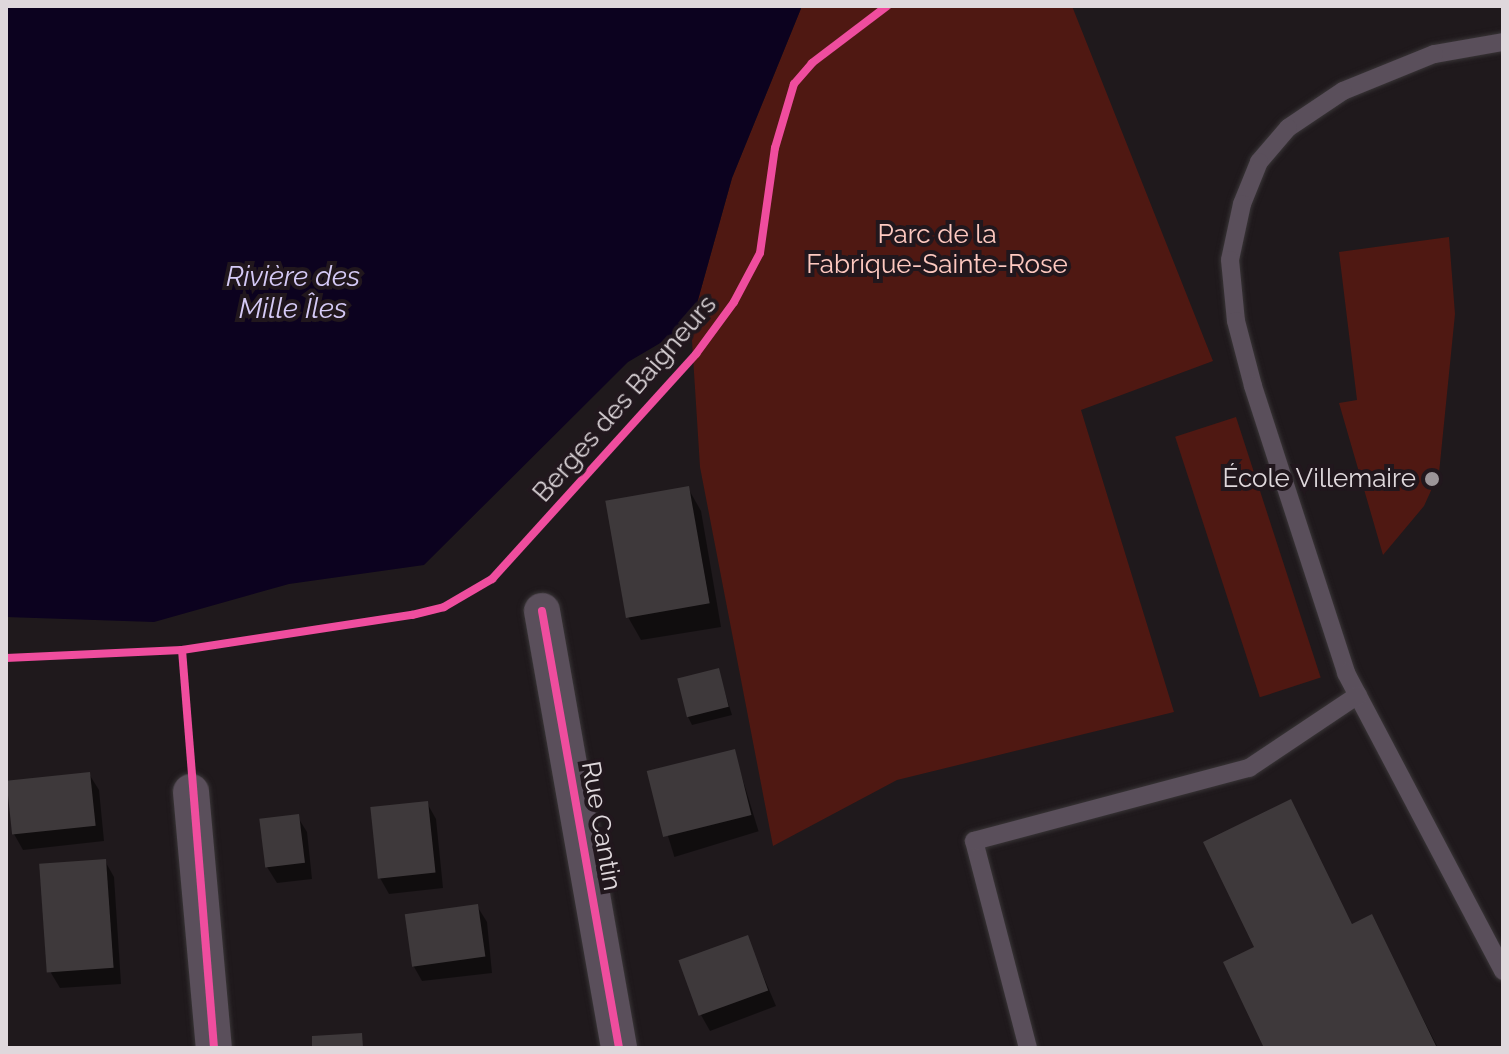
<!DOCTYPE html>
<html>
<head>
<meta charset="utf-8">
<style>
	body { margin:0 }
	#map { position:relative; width:1509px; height:1054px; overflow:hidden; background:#1f191c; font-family:Raleway,sans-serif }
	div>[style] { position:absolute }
	.green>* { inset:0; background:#4f1812; transform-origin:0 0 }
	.water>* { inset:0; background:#0c021f }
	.shadow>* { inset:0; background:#0007; transform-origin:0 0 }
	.building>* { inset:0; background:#3e393b; transform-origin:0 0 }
	.roads { filter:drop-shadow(0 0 2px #393537) drop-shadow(0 0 2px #393537) }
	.service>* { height:18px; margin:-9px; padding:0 9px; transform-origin:9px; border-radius:9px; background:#5a4f5b }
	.minor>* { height:36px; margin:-18px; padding:0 18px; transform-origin:18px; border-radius:18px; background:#5a4f5b }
	.cycleway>* { height:8px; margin:-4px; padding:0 4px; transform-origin:4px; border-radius:4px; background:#ef4d9e }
	.dots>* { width:22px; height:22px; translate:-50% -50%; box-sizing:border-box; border:4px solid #21171d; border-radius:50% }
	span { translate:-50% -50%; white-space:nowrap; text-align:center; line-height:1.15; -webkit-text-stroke:8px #21171d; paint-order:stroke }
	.park-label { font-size:26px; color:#fec9c0 }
	.street-label { font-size:26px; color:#dfd8dc }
	.poi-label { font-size:26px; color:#dfd8dc }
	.right { translate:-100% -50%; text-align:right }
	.water-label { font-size:28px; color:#d5caf6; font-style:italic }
	.frame { position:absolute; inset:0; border:8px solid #dfd8dc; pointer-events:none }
</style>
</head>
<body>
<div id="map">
	<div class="green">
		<i style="clip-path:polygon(802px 6px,1072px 6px,1213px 361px,1081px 410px,1174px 712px,897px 780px,773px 846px,700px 467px,691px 325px,732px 178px)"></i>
		<i style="clip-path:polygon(1449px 237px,1455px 314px,1439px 473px,1424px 506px,1383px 555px,1339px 403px,1357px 400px,1339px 252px)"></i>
		<i style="left:1236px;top:417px;width:274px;height:64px;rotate:72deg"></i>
	</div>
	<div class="water">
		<i style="clip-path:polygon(6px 6px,802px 6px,732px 178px,691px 325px,628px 362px,424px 565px,289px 584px,154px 622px,6px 617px)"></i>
	</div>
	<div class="shadow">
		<i style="clip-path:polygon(688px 488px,701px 511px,721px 627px,641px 640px,628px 617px)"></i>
		<i style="clip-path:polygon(718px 670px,732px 715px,692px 725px,688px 717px)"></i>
		<i style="left:734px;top:751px;width:84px;height:88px;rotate:73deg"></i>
		<i style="clip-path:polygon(89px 774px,99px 790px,104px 841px,23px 850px,14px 834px)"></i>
		<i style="clip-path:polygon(1290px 802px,1353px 926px,1371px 917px,1438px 1048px,1266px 1048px,1257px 948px)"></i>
		<i style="clip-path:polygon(427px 803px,436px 819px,443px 888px,389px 894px,380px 878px)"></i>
		<i style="clip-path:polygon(297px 816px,307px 832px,312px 879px,277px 883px,267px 867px)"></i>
		<i style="clip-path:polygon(105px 861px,114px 877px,121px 984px,60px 988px,51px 973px)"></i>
		<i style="clip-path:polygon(477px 906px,487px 922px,492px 973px,422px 981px,413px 965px)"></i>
		<i style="clip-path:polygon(747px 938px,776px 1006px,710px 1031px,701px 1015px)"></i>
	</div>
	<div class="building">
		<i style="left:689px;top:486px;width:119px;height:85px;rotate:80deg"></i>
		<i style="left:719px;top:668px;width:40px;height:43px;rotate:76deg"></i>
		<i style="left:735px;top:749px;width:68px;height:91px;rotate:76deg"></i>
		<i style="left:90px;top:772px;width:54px;height:84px;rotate:84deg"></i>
		<i style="clip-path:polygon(1291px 799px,1352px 924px,1372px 914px,1437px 1048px,1264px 1048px,1223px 962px,1254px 947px,1203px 842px)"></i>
		<i style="left:428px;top:801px;width:72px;height:58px;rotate:84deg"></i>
		<i style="left:299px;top:814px;width:49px;height:40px;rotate:83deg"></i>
		<i style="left:106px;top:859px;width:109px;height:67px;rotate:86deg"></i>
		<i style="left:478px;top:904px;width:53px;height:74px;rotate:82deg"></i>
		<i style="left:748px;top:935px;width:59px;height:74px;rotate:70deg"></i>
		<i style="clip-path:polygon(362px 1033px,363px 1048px,312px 1048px,312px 1036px)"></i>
	</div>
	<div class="roads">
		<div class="service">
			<i style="left:1503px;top:42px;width:70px;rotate:170.1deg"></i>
			<i style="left:1434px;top:54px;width:98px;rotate:157.9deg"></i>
			<i style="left:1343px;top:91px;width:66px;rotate:146.1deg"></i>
			<i style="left:1288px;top:128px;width:45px;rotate:130.5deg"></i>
			<i style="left:1259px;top:162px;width:45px;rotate:112deg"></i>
			<i style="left:1242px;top:204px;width:57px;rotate:102.1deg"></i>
			<i style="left:1230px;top:260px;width:61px;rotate:84.4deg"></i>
			<i style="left:1236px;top:321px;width:67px;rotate:75.3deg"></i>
			<i style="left:1253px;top:386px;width:302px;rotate:72deg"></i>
			<i style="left:1346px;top:673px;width:337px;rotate:62.2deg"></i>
			<i style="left:1028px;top:1048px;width:214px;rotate:-104.6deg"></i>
			<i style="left:974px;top:841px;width:285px;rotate:-14.9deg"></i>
			<i style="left:1249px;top:768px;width:131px;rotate:-33.8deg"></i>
		</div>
		<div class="minor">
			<i style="left:542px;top:611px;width:444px;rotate:80deg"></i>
			<i style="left:191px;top:792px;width:257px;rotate:84.9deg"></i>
		</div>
	</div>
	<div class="cycleway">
		<i style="left:542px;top:611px;width:444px;rotate:80deg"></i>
		<i style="left:182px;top:650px;width:399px;rotate:85.4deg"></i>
		<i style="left:6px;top:658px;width:176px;rotate:-2.6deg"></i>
		<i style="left:182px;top:650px;width:233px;rotate:-8.7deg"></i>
		<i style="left:412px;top:615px;width:33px;rotate:-14deg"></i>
		<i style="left:444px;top:607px;width:56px;rotate:-30.3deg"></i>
		<i style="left:492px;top:579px;width:304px;rotate:-47.8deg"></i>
		<i style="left:696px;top:354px;width:64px;rotate:-53.8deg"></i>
		<i style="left:734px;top:302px;width:55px;rotate:-62deg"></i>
		<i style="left:760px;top:253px;width:106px;rotate:-81.9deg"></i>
		<i style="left:775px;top:148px;width:67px;rotate:-73.5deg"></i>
		<i style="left:794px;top:84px;width:28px;rotate:-49deg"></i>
		<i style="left:812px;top:63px;width:94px;rotate:-37.2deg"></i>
	</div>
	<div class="dots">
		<i style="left:1432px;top:479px;background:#9c9599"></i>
	</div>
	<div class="park-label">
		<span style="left:937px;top:250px">Parc de la<br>Fabrique-Sainte-Rose</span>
	</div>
	<div class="street-label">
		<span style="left:625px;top:399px;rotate:-49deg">Berges des Baigneurs</span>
		<span style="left:601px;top:826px;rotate:80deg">Rue Cantin</span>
	</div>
	<div class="poi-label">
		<span class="right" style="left:1416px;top:479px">École Villemaire</span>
	</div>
	<div class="water-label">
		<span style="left:293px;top:293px">Rivière des<br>Mille Îles</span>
	</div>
	<div class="frame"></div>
</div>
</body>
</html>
